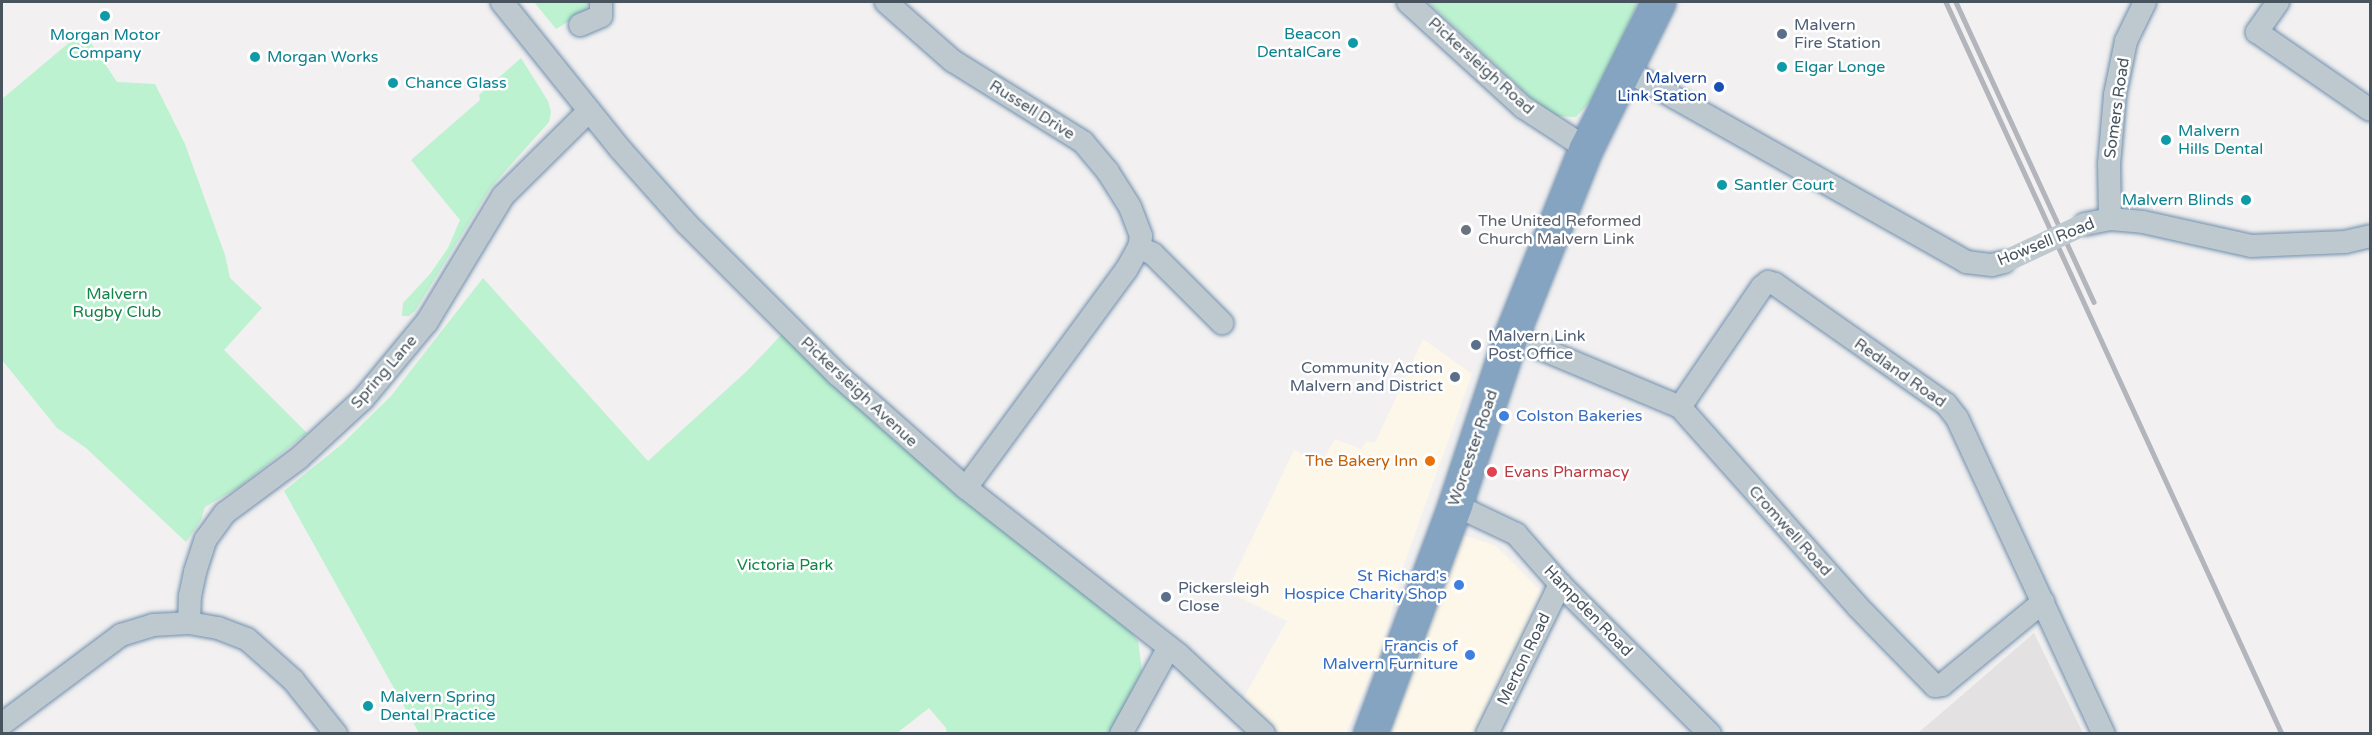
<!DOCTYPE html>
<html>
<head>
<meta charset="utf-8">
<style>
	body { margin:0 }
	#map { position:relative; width:2372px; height:735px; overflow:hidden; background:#f2f0f0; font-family:"Varela Round",sans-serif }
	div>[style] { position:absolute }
	.commercial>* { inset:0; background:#fdf7e9 }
	.education>* { inset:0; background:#e3e1e2 }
	.green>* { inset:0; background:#bcf2cf }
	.roads { filter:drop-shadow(0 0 2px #708fad) drop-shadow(0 0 2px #708fad) }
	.minor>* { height:22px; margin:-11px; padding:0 11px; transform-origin:11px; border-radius:11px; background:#bdc8cf }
	.highway>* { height:33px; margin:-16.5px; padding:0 16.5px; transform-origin:16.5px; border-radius:16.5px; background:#85a4c1 }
	.rail>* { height:4.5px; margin:-2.25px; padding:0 2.25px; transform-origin:2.25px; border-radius:2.25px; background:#b2b5bb }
	.minor-bridge>* { height:22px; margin:-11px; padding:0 11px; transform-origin:11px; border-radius:11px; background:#bdc8cf }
	.dots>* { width:16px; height:16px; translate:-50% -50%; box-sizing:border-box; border:3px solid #fff; border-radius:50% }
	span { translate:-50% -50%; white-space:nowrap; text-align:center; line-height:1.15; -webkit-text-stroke:5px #fff; paint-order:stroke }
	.service-label { font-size:16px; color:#4e5e75 }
	.left { translate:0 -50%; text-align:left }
	.right { translate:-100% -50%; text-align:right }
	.culture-label { font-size:16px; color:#0d838f }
	.street-label { font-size:16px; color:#47545e }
	.transit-label { font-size:16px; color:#164399 }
	.worship-label { font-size:16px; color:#5b616d }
	.park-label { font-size:16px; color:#128548 }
	.shop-label { font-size:16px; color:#366cbe }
	.food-label { font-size:16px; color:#c56008 }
	.health-label { font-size:16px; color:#be3a42 }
	.frame { position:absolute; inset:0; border:3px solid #47545e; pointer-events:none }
</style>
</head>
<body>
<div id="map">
	<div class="commercial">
		<i style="clip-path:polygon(1423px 339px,1472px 374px,1401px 573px,1383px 646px,1346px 733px,1287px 733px,1276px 729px,1244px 697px,1287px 621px,1227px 591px,1294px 450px,1321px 463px,1335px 439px,1361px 449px,1366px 441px,1375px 443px)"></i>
		<i style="clip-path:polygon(1461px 534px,1496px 546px,1546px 596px,1478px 733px,1385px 734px)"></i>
	</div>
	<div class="education">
		<i style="clip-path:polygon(2034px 633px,2083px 733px,1918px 733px,1946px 709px)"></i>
	</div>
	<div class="green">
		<i style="clip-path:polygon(534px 2px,587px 2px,586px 11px,556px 29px)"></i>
		<i style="clip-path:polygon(1428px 2px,1638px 2px,1599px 92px,1576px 117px,1551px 116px)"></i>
		<i style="clip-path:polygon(83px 31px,117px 82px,155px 84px,185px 144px,225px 255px,230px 278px,262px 308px,224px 350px,307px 433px,239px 487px,205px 507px,201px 520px,186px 542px,86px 448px,57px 428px,2px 360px,2px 99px)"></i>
		<i style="clip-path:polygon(521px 58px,548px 101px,551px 112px,549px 122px,491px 187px,415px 311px,409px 316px,402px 316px,403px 303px,430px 274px,448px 248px,460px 220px,411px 160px,480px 100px,479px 95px)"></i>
		<i style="clip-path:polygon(483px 278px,648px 461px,748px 370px,784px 332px,1129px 629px,1138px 641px,1142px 671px,1111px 733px,947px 733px,946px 728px,929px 708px,897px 733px,419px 733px,284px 491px,342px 444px,391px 396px)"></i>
	</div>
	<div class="roads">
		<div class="minor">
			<i style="left:502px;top:2px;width:190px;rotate:51.2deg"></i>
			<i style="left:621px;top:150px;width:98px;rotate:48.3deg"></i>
			<i style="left:686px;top:223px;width:214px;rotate:45deg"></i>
			<i style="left:837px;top:374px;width:172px;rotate:41.5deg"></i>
			<i style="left:966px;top:488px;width:269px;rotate:38.1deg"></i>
			<i style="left:1178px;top:654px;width:117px;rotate:42.9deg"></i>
			<i style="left:886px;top:2px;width:89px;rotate:41.4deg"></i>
			<i style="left:953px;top:61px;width:153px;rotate:31.9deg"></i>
			<i style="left:1083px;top:142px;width:39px;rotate:50deg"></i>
			<i style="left:1108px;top:172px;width:41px;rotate:57.8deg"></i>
			<i style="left:1130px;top:207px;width:31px;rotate:69deg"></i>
			<i style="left:1141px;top:236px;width:11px;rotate:100deg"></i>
			<i style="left:1139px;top:247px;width:26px;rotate:119deg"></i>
			<i style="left:1126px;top:270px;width:270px;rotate:126.3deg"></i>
			<i style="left:1408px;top:2px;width:156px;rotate:42.4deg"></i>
			<i style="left:1523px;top:107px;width:75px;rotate:33.1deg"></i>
			<i style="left:2278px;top:2px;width:37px;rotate:125deg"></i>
			<i style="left:2257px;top:32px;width:137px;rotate:34.6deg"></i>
			<i style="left:580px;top:25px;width:23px;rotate:-23deg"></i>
			<i style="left:601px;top:16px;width:14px;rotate:-90deg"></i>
			<i style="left:1624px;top:69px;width:393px;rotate:29.4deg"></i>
			<i style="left:1966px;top:262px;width:26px;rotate:7deg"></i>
			<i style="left:1992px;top:265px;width:12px;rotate:-14deg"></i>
			<i style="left:2110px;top:219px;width:55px;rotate:-91deg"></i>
			<i style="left:2109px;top:164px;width:69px;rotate:-85deg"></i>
			<i style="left:2115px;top:95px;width:55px;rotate:-78.5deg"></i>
			<i style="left:2126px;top:41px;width:43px;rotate:-64deg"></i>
			<i style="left:2085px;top:224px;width:25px;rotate:-11deg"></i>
			<i style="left:2110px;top:219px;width:33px;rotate:5deg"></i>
			<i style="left:2143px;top:222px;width:111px;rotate:12.5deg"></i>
			<i style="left:2251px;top:246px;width:94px;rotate:-2.4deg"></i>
			<i style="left:2345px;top:242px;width:26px;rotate:-13deg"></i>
			<i style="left:1139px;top:247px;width:16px;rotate:27deg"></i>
			<i style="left:1153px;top:254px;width:98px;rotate:45deg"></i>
			<i style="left:1511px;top:336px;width:183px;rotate:22.8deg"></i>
			<i style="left:1680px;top:407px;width:268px;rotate:48.3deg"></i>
			<i style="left:1858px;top:607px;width:110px;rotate:45.7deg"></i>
			<i style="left:1935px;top:686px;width:7px;rotate:-8deg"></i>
			<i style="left:1942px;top:685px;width:131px;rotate:-39.4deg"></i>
			<i style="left:1680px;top:407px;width:145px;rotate:-55.7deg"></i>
			<i style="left:1762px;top:287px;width:8px;rotate:-40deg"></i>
			<i style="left:1768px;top:282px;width:7px;rotate:16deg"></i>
			<i style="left:1775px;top:284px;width:209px;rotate:35.1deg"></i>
			<i style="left:1946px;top:404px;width:18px;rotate:52deg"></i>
			<i style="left:1957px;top:418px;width:349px;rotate:65.1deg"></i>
			<i style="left:1455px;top:505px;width:68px;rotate:25.4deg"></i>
			<i style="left:1516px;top:534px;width:67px;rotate:48.7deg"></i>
			<i style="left:1560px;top:584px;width:212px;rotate:45deg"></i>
			<i style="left:189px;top:623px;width:27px;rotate:-88deg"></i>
			<i style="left:190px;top:596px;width:25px;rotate:-78deg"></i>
			<i style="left:195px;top:572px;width:35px;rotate:-72deg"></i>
			<i style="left:206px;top:539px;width:32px;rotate:-54deg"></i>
			<i style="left:225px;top:513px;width:92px;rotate:-36.6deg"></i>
			<i style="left:299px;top:458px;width:87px;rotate:-42.7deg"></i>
			<i style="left:363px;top:399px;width:100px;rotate:-50.3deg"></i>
			<i style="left:427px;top:322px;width:147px;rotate:-58.9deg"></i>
			<i style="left:503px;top:196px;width:120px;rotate:-44.7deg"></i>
			<i style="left:2px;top:724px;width:149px;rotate:-36.8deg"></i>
			<i style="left:121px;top:635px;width:34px;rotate:-17deg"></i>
			<i style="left:153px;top:625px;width:36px;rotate:-3deg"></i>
			<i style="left:189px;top:623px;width:29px;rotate:10deg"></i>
			<i style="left:218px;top:628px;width:31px;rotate:21deg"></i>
			<i style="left:247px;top:639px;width:62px;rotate:41.7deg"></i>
			<i style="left:293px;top:680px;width:69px;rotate:51.5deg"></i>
			<i style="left:1121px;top:734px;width:99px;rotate:-61.1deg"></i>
			<i style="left:1487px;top:734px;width:167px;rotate:-64deg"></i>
		</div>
		<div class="highway">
			<i style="left:1370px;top:734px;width:244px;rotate:-69.6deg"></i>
			<i style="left:1455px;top:505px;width:178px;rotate:-71.7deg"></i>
			<i style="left:1511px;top:336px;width:202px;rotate:-68.3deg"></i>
			<i style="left:1586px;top:148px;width:163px;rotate:-63.7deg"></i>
		</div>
	</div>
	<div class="rail">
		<i style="left:1946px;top:2px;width:805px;rotate:65.34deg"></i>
		<i style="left:1956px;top:2px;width:330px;rotate:65.3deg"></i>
	</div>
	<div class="minor-bridge">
		<i style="left:2004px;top:262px;width:89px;rotate:-25.1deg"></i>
	</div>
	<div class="dots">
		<i style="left:105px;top:16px;background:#0f9aa8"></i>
		<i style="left:1782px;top:34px;background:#5c6f8a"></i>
		<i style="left:1353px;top:43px;background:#0f9aa8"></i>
		<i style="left:255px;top:57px;background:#0f9aa8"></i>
		<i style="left:1782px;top:67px;background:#0f9aa8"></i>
		<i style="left:393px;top:83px;background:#0f9aa8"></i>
		<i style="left:1719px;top:87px;background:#1a4fb4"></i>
		<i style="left:2166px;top:140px;background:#0f9aa8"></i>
		<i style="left:1722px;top:185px;background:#0f9aa8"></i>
		<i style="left:2246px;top:200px;background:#0f9aa8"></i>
		<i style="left:1466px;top:230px;background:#6b7280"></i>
		<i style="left:1476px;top:345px;background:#5c6f8a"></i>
		<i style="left:1455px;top:377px;background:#5c6f8a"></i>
		<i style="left:1504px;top:416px;background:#3f7fe0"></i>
		<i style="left:1430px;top:461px;background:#e8710a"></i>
		<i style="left:1492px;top:472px;background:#e0444e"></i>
		<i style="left:1459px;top:585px;background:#3f7fe0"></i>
		<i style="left:1166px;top:597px;background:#5c6f8a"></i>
		<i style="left:1470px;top:655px;background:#3f7fe0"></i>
		<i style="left:368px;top:706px;background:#0f9aa8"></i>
	</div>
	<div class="service-label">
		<span class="left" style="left:1794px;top:34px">Malvern<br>Fire Station</span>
		<span class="left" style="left:1488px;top:345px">Malvern Link<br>Post Office</span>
		<span class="right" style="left:1443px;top:377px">Community Action<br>Malvern and District</span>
		<span class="left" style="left:1178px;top:597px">Pickersleigh<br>Close</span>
	</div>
	<div class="culture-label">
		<span class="right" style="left:1341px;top:43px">Beacon<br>DentalCare</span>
		<span style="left:105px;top:44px">Morgan Motor<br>Company</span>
		<span class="left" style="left:267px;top:57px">Morgan Works</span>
		<span class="left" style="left:1794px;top:67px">Elgar Longe</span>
		<span class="left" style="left:405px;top:83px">Chance Glass</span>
		<span class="left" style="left:2178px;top:140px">Malvern<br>Hills Dental</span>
		<span class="left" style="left:1734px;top:185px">Santler Court</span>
		<span class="right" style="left:2234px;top:200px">Malvern Blinds</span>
		<span class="left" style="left:380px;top:706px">Malvern Spring<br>Dental Practice</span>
	</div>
	<div class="street-label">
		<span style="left:1481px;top:66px;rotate:42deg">Pickersleigh Road</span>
		<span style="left:2117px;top:108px;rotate:-82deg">Somers Road</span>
		<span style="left:1032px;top:110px;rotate:32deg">Russell Drive</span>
		<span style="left:2046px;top:242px;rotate:-22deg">Howsell Road</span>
		<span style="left:384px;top:372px;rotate:-49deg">Spring Lane</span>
		<span style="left:1900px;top:373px;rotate:35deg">Redland Road</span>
		<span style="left:859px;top:392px;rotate:43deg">Pickersleigh Avenue</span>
		<span style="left:1473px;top:448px;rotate:-71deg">Worcester Road</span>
		<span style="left:1790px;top:531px;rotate:48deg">Cromwell Road</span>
		<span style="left:1588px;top:611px;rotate:46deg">Hampden Road</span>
		<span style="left:1524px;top:659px;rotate:-64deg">Merton Road</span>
	</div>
	<div class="transit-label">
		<span class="right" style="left:1707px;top:87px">Malvern<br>Link Station</span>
	</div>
	<div class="worship-label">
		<span class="left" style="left:1478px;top:230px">The United Reformed<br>Church Malvern Link</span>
	</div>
	<div class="park-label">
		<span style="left:117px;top:303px">Malvern<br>Rugby Club</span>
		<span style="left:785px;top:565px">Victoria Park</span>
	</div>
	<div class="shop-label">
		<span class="left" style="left:1516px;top:416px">Colston Bakeries</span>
		<span class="right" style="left:1447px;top:585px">St Richard's<br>Hospice Charity Shop</span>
		<span class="right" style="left:1458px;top:655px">Francis of<br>Malvern Furniture</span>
	</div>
	<div class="food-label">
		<span class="right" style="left:1418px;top:461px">The Bakery Inn</span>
	</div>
	<div class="health-label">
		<span class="left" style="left:1504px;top:472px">Evans Pharmacy</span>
	</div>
	<div class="frame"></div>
</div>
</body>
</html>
